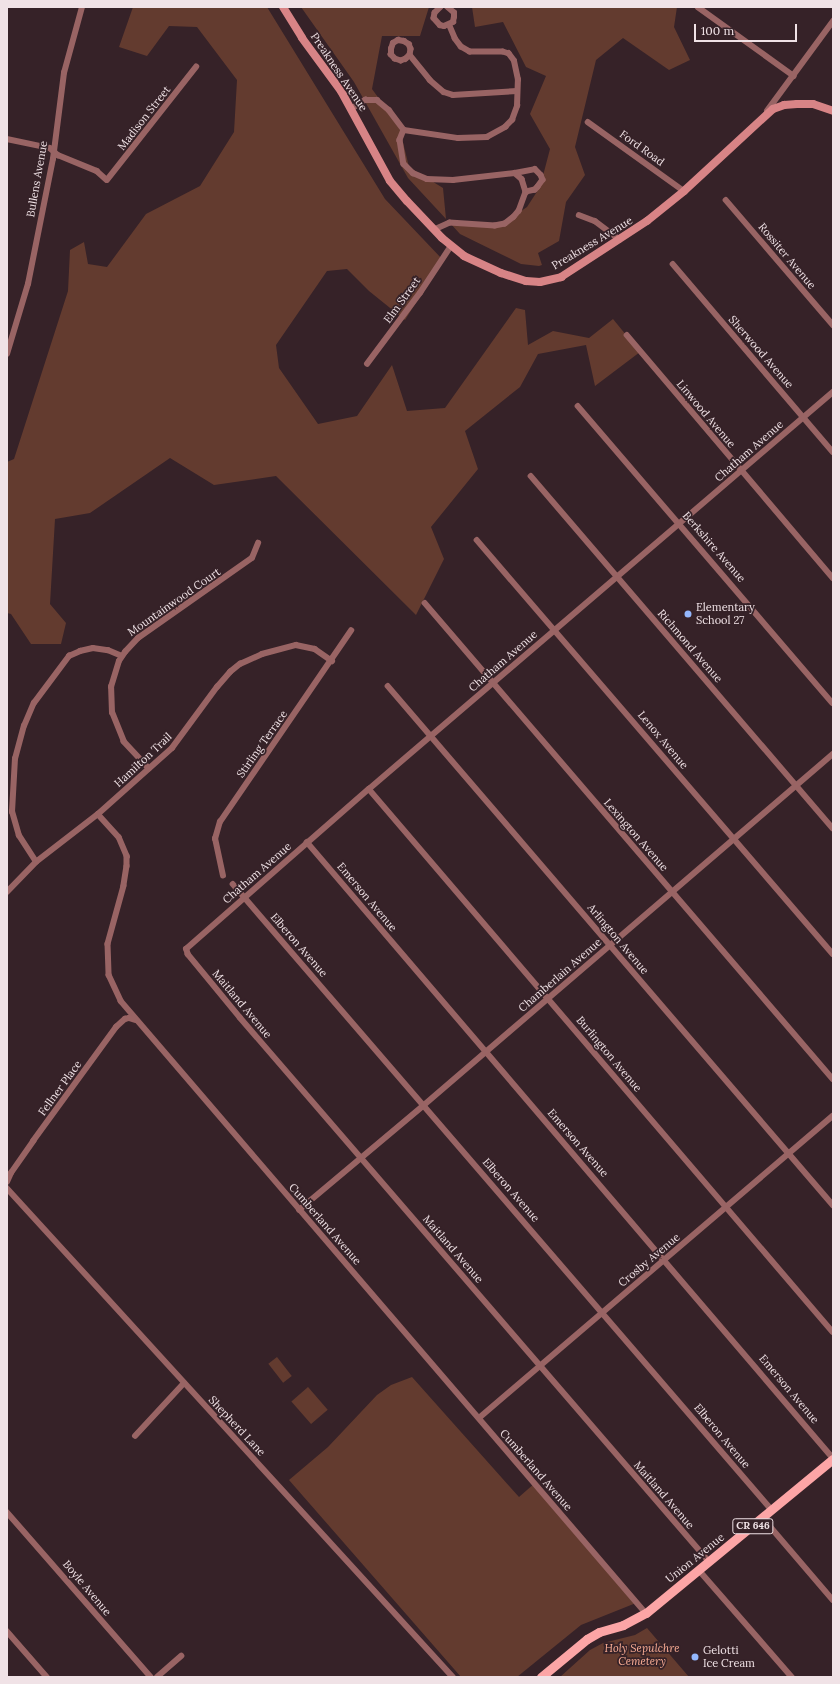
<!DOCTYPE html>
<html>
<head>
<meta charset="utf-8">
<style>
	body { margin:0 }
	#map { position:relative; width:840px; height:1684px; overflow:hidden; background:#362228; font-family:Lora,serif }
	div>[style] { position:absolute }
	.green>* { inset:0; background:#633b2f; transform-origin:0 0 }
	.street>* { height:5.5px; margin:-2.75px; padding:0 2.75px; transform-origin:2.75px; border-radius:2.75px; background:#996464 }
	.secondary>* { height:8px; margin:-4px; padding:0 4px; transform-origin:4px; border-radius:4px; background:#d88486 }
	.primary>* { height:9px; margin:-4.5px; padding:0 4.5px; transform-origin:4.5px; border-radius:4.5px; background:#fca5a6 }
	.dots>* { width:11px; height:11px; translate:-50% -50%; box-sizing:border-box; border:2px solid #362228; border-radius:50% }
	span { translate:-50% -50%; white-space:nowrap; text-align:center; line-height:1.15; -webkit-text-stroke:3.5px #362228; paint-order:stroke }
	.shield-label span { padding:1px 3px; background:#362228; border:1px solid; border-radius:3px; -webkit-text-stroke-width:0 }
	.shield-label { font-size:10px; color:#f0e2e6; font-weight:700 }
	.street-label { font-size:11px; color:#f0e2e6 }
	.poi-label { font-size:11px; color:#f0e2e6 }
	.left { translate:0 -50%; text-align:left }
	.park-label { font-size:11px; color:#fdaf96; font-style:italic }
	.frame { position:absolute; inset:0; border:8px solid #f0e2e6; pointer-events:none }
	.scale { position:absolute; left:694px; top:24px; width:103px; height:18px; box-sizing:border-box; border:2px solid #f0e2e6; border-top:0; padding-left:5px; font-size:12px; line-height:14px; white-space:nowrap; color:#f0e2e6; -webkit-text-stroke:3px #362228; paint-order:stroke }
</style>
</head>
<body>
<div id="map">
	<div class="green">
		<i style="clip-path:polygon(133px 7px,267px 7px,385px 199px,443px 260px,405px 320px,369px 291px,347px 269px,327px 271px,276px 345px,279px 368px,318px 424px,357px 416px,392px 365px,407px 411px,445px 408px,516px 308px,525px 310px,528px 345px,553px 331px,589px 338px,613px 319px,640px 352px,595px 386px,586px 345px,538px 354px,520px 387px,465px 431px,478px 469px,431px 527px,444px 559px,416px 615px,276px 476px,214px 485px,170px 458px,90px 513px,55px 519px,50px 604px,66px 623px,61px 644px,31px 644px,11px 614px,7px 613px,7px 462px,14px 459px,68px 291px,70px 250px,84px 242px,88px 264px,107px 267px,146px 214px,200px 186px,234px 132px,237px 80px,197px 27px,169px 26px,147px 56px,119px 47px)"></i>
		<i style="clip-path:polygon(301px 7px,429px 7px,420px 36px,382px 36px,372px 89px,399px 126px,409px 167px,443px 188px,446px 219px,408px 178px,354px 82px)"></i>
		<i style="clip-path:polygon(472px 7px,677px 7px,674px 27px,690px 60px,669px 70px,623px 38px,596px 60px,575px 147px,585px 175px,566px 202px,559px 241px,538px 253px,542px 265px,539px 266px,521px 264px,460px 234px,450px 223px,500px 225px,527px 207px,540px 187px,550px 149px,530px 114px,546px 76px,526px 67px,503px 22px,475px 27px)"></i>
		<i style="left:277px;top:1357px;width:24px;height:11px;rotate:52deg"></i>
		<i style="clip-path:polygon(412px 1377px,519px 1497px,535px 1483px,636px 1603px,581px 1625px,517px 1677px,461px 1677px,289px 1480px,328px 1447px,377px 1395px,391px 1385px)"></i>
		<i style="left:308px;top:1387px;width:30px;height:22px;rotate:49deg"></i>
		<i style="clip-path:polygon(647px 1628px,689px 1677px,560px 1677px,590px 1650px,603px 1643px,635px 1635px)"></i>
	</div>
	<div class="street">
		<i style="left:441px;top:7px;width:8px;rotate:135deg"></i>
		<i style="left:435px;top:13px;width:5px;rotate:101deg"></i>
		<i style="left:434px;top:18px;width:9px;rotate:49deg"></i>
		<i style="left:440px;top:25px;width:4px;rotate:14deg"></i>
		<i style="left:444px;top:26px;width:10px;rotate:-24deg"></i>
		<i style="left:453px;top:22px;width:5px;rotate:-79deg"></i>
		<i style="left:454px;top:17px;width:4px;rotate:-90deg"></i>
		<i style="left:454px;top:13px;width:9px;rotate:-139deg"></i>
		<i style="left:698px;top:7px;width:118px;rotate:35.7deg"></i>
		<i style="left:410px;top:55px;width:6px;rotate:135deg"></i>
		<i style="left:406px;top:59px;width:5px;rotate:158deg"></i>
		<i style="left:401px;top:61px;width:6px;rotate:-162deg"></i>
		<i style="left:395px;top:59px;width:6px;rotate:-135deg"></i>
		<i style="left:391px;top:55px;width:6px;rotate:-90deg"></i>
		<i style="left:391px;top:49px;width:6px;rotate:-72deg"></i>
		<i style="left:393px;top:43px;width:6px;rotate:-31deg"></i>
		<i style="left:398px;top:40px;width:6px;rotate:9deg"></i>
		<i style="left:404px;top:41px;width:6px;rotate:31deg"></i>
		<i style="left:409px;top:44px;width:5px;rotate:68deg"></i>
		<i style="left:411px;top:49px;width:6px;rotate:99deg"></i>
		<i style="left:410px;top:55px;width:32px;rotate:51deg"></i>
		<i style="left:430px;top:80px;width:18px;rotate:41deg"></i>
		<i style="left:444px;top:92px;width:9px;rotate:18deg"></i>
		<i style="left:453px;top:95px;width:64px;rotate:-3.6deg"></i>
		<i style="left:351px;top:109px;width:17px;rotate:-33deg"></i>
		<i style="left:365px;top:100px;width:12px"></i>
		<i style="left:377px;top:100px;width:16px;rotate:40deg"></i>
		<i style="left:389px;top:110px;width:25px;rotate:53deg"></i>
		<i style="left:404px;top:130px;width:55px;rotate:8.4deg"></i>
		<i style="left:458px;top:138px;width:29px;rotate:-2deg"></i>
		<i style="left:487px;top:137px;width:21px;rotate:-29deg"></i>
		<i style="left:505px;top:127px;width:10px;rotate:-45deg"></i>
		<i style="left:512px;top:120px;width:15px;rotate:-70deg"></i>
		<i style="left:517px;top:106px;width:26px;rotate:-88deg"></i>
		<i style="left:518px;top:80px;width:19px;rotate:-102deg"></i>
		<i style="left:514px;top:61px;width:9px;rotate:-126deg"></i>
		<i style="left:509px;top:54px;width:6px;rotate:-162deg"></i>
		<i style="left:503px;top:52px;width:33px;rotate:180deg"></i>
		<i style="left:470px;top:52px;width:10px;rotate:-151deg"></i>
		<i style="left:461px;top:47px;width:10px;rotate:-127deg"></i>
		<i style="left:455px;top:39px;width:15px;rotate:-113deg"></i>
		<i style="left:767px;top:111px;width:112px;rotate:-53.7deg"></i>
		<i style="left:588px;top:122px;width:118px;rotate:35.7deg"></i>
		<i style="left:404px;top:130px;width:11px;rotate:112deg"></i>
		<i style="left:400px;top:140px;width:24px;rotate:81deg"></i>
		<i style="left:404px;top:164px;width:13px;rotate:45deg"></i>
		<i style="left:413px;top:173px;width:15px;rotate:23deg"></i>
		<i style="left:427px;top:179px;width:26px;rotate:2deg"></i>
		<i style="left:453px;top:180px;width:62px;rotate:-6.4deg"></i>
		<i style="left:515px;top:173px;width:9px;rotate:41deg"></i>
		<i style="left:522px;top:179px;width:14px;rotate:73deg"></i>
		<i style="left:526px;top:192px;width:20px;rotate:110deg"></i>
		<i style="left:519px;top:211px;width:8px;rotate:130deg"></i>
		<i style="left:514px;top:217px;width:11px;rotate:142deg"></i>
		<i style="left:505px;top:224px;width:10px;rotate:169deg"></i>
		<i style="left:495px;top:226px;width:45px;rotate:-176.2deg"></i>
		<i style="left:450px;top:223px;width:17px;rotate:156deg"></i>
		<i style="left:7px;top:139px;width:44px;rotate:11.8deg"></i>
		<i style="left:50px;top:148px;width:11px;rotate:41deg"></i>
		<i style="left:58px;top:155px;width:42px;rotate:22.3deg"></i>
		<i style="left:97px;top:171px;width:13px;rotate:42deg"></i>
		<i style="left:107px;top:180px;width:144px;rotate:-51.8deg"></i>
		<i style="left:515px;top:173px;width:20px;rotate:-11deg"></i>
		<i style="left:535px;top:169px;width:8px;rotate:45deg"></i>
		<i style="left:541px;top:175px;width:5px;rotate:68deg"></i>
		<i style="left:543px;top:180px;width:9px;rotate:126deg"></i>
		<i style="left:538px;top:187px;width:4px;rotate:135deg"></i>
		<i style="left:535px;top:190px;width:9px;rotate:167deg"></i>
		<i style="left:726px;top:200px;width:165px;rotate:49.4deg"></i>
		<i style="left:579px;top:215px;width:17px;rotate:21deg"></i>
		<i style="left:595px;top:221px;width:31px;rotate:37deg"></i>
		<i style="left:673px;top:264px;width:247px;rotate:49.6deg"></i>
		<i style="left:627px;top:335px;width:319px;rotate:49.7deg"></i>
		<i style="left:7px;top:354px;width:73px;rotate:-73.3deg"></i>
		<i style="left:28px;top:284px;width:127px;rotate:-78.7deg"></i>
		<i style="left:53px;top:159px;width:87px;rotate:-82.7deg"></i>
		<i style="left:64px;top:73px;width:68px;rotate:-74.7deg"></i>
		<i style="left:367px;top:364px;width:89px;rotate:-53.3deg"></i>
		<i style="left:420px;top:293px;width:56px;rotate:-56.6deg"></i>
		<i style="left:578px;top:406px;width:391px;rotate:49.4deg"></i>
		<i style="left:531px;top:476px;width:464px;rotate:49.4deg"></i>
		<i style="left:477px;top:540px;width:546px;rotate:49.31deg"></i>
		<i style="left:425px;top:603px;width:627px;rotate:49.4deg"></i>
		<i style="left:388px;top:686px;width:684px;rotate:49.39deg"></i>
		<i style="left:149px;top:769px;width:37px;rotate:-133deg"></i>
		<i style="left:124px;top:742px;width:31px;rotate:-112deg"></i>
		<i style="left:112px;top:713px;width:26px;rotate:-92deg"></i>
		<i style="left:111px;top:687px;width:27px;rotate:-73deg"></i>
		<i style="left:119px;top:661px;width:11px;rotate:-56deg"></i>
		<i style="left:125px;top:652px;width:19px;rotate:-47deg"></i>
		<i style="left:138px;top:638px;width:139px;rotate:-35.1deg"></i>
		<i style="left:252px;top:558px;width:16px;rotate:-68deg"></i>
		<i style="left:369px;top:789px;width:714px;rotate:49.49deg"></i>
		<i style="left:98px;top:814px;width:31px;rotate:48deg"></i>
		<i style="left:119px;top:837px;width:21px;rotate:67deg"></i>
		<i style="left:127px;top:856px;width:10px;rotate:90deg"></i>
		<i style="left:127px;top:866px;width:20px;rotate:99deg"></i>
		<i style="left:124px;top:886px;width:60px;rotate:105.4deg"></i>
		<i style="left:108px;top:944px;width:31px;rotate:88deg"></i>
		<i style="left:109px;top:975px;width:29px;rotate:65deg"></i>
		<i style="left:121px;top:1001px;width:806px;rotate:49.38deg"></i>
		<i style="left:307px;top:842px;width:810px;rotate:49.51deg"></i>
		<i style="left:36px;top:862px;width:31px;rotate:-123deg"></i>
		<i style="left:19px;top:836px;width:25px;rotate:-106deg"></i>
		<i style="left:12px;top:812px;width:53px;rotate:-86.8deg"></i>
		<i style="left:15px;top:759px;width:34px;rotate:-75deg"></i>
		<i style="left:24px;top:726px;width:25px;rotate:-67deg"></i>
		<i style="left:34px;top:703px;width:59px;rotate:-53.3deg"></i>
		<i style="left:69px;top:656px;width:12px;rotate:-24deg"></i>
		<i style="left:80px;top:651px;width:13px;rotate:-13deg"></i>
		<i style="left:93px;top:648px;width:15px;rotate:8deg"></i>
		<i style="left:108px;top:650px;width:15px;rotate:23deg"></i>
		<i style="left:223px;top:876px;width:38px;rotate:-102deg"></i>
		<i style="left:215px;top:839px;width:18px;rotate:-74deg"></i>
		<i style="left:220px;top:822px;width:232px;rotate:-55.6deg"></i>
		<i style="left:233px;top:884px;width:826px;rotate:49.27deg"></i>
		<i style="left:7px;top:892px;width:42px;rotate:-46deg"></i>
		<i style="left:36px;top:862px;width:78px;rotate:-37.7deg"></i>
		<i style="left:98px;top:814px;width:99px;rotate:-41.7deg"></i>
		<i style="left:172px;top:748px;width:76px;rotate:-53.6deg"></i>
		<i style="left:217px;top:687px;width:20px;rotate:-49deg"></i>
		<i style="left:230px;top:672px;width:13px;rotate:-39deg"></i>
		<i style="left:240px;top:664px;width:24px;rotate:-24deg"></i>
		<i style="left:262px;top:654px;width:35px;rotate:-15deg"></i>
		<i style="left:296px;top:645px;width:19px;rotate:12deg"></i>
		<i style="left:315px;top:649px;width:21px;rotate:35deg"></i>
		<i style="left:7px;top:1182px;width:10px;rotate:-66deg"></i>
		<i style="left:11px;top:1173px;width:39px;rotate:-55deg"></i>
		<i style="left:33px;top:1141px;width:141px;rotate:-53.9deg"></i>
		<i style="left:116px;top:1027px;width:12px;rotate:-42deg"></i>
		<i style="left:125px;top:1019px;width:4px;rotate:-14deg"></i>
		<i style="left:129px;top:1018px;width:7px;rotate:16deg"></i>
		<i style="left:7px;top:1188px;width:662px;rotate:47.63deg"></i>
		<i style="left:299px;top:1210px;width:163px;rotate:-40deg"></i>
		<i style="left:424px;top:1105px;width:539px;rotate:-40.64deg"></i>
		<i style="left:479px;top:1418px;width:465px;rotate:-40.5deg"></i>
		<i style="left:135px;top:1436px;width:72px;rotate:-47.2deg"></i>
		<i style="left:7px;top:1512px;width:219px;rotate:48.9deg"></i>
		<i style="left:763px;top:1518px;width:108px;rotate:49.5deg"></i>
		<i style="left:709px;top:1562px;width:718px;rotate:-130.77deg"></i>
		<i style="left:240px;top:1018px;width:82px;rotate:-129.5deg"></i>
		<i style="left:188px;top:955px;width:6px;rotate:-108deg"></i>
		<i style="left:186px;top:949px;width:243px;rotate:-41.2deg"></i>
		<i style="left:369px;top:789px;width:611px;rotate:-40.55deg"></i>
		<i style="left:699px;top:1570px;width:142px;rotate:49deg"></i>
		<i style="left:7px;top:1631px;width:61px;rotate:49deg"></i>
		<i style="left:157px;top:1677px;width:32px;rotate:-41deg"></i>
	</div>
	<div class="secondary">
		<i style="left:283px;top:7px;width:36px;rotate:58deg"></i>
		<i style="left:302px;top:38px;width:66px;rotate:53.7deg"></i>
		<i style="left:341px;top:91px;width:102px;rotate:61.4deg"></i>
		<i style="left:390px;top:181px;width:26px;rotate:50deg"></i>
		<i style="left:407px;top:201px;width:51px;rotate:46.6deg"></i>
		<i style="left:442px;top:238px;width:28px;rotate:39deg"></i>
		<i style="left:464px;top:256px;width:41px;rotate:24.7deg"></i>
		<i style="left:501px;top:273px;width:26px;rotate:18deg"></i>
		<i style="left:526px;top:281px;width:14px;rotate:4deg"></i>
		<i style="left:540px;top:282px;width:22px;rotate:-13deg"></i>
		<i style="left:561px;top:277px;width:103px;rotate:-33.1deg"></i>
		<i style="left:647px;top:221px;width:48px;rotate:-39deg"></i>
		<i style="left:684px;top:191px;width:121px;rotate:-42.7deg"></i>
		<i style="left:773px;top:109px;width:12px;rotate:-20deg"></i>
		<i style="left:784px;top:105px;width:13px;rotate:-4deg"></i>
		<i style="left:797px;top:104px;width:16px"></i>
		<i style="left:813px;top:104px;width:21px;rotate:19deg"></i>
	</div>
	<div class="primary">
		<i style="left:541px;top:1677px;width:60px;rotate:-39.6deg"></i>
		<i style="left:587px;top:1639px;width:14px;rotate:-30deg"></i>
		<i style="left:599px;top:1632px;width:25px;rotate:-16deg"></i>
		<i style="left:623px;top:1625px;width:26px;rotate:-28deg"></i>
		<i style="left:646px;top:1613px;width:242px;rotate:-39.5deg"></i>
	</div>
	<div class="dots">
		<i style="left:688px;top:614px;background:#94b7fd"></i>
		<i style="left:695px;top:1657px;background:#94b7fd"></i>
	</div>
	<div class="shield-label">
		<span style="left:753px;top:1526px">CR 646</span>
	</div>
	<div class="street-label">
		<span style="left:339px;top:72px;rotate:56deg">Preakness Avenue</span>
		<span style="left:144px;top:118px;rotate:-52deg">Madison Street</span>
		<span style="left:642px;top:148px;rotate:36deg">Ford Road</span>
		<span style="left:37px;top:179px;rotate:-80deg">Bullens Avenue</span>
		<span style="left:592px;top:243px;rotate:-31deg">Preakness Avenue</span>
		<span style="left:787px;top:256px;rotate:50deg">Rossiter Avenue</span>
		<span style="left:402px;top:300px;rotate:-54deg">Elm Street</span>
		<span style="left:761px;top:352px;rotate:49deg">Sherwood Avenue</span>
		<span style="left:706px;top:414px;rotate:50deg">Linwood Avenue</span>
		<span style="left:749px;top:451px;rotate:-41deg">Chatham Avenue</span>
		<span style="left:714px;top:547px;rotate:49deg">Berkshire Avenue</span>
		<span style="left:174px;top:602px;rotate:-35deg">Mountainwood Court</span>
		<span style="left:690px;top:646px;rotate:49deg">Richmond Avenue</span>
		<span style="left:503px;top:661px;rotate:-41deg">Chatham Avenue</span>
		<span style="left:663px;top:740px;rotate:50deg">Lenox Avenue</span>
		<span style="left:262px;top:744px;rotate:-55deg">Stirling Terrace</span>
		<span style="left:143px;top:760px;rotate:-43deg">Hamilton Trail</span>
		<span style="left:636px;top:835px;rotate:49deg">Lexington Avenue</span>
		<span style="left:257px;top:873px;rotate:-41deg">Chatham Avenue</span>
		<span style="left:367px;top:897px;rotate:50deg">Emerson Avenue</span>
		<span style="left:618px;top:939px;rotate:50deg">Arlington Avenue</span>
		<span style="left:299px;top:945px;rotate:49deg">Elberon Avenue</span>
		<span style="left:560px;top:975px;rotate:-41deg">Chamberlain Avenue</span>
		<span style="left:242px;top:1004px;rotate:50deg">Maitland Avenue</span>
		<span style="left:609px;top:1054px;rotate:50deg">Burlington Avenue</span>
		<span style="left:60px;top:1088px;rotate:-54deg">Fellner Place</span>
		<span style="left:578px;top:1143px;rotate:49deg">Emerson Avenue</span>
		<span style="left:511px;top:1190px;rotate:49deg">Elberon Avenue</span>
		<span style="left:325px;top:1224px;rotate:49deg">Cumberland Avenue</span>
		<span style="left:453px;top:1249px;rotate:49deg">Maitland Avenue</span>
		<span style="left:649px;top:1260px;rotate:-40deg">Crosby Avenue</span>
		<span style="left:789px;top:1389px;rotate:50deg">Emerson Avenue</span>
		<span style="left:237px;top:1426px;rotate:47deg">Shepherd Lane</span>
		<span style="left:722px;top:1436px;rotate:50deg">Elberon Avenue</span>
		<span style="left:536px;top:1470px;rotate:49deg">Cumberland Avenue</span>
		<span style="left:664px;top:1495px;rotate:49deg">Maitland Avenue</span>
		<span style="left:695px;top:1558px;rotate:-39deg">Union Avenue</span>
		<span style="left:87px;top:1588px;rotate:50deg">Boyle Avenue</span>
	</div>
	<div class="poi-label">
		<span class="left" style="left:696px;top:614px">Elementary<br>School 27</span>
		<span class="left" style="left:703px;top:1657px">Gelotti<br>Ice Cream</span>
	</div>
	<div class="park-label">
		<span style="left:642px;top:1655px">Holy Sepulchre<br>Cemetery</span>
	</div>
	<div class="frame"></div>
	<div class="scale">100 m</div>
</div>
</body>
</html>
